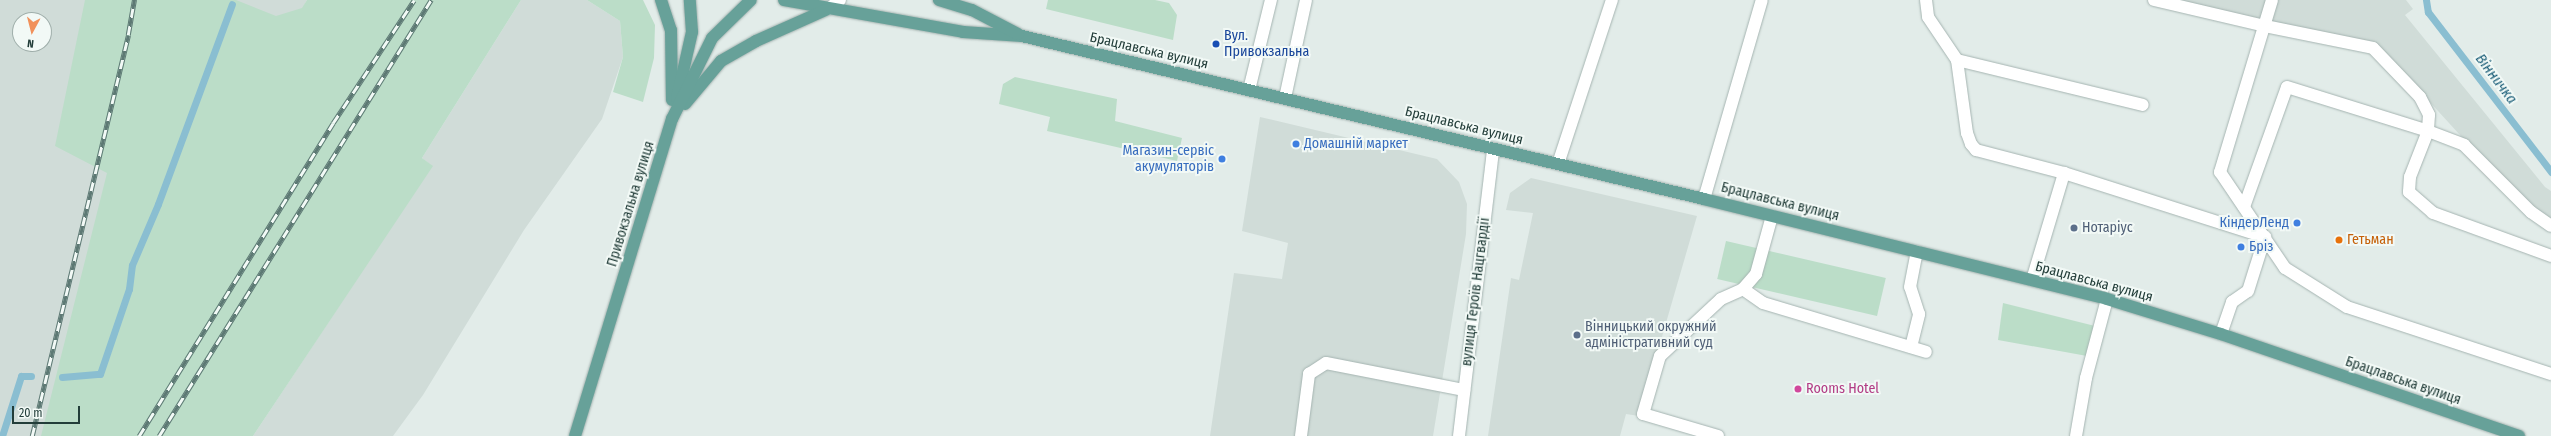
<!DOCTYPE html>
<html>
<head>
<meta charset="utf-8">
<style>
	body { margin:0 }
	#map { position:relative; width:2551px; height:436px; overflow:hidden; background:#e2ece9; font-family:"Fira Sans Condensed",sans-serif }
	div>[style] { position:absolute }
	.built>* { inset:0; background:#d0dcd8 }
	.green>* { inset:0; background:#bbddc8; transform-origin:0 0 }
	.stream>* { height:7px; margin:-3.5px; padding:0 3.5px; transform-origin:3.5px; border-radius:3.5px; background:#8abed1 }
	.roads { filter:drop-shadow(0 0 1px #a5b4b1) drop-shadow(0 0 1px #a5b4b1) }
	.minor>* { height:12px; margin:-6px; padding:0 6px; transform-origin:6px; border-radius:6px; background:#fff }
	.major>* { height:12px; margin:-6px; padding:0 6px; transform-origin:6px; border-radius:6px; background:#67a199 }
	.rail>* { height:4.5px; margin-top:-2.25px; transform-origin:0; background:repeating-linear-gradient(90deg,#f2f9f6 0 9px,#5d7974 0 18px); box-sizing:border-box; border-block:1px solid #5d7974 }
	.dots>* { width:11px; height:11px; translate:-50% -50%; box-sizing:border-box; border:2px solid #f2f9f6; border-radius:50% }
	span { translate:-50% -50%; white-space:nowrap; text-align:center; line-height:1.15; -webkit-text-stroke:4px #f2f9f6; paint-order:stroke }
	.transit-label { font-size:14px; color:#164399 }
	.left { translate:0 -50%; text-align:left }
	.street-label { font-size:14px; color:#223d39 }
	.shop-label { font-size:14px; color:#366cbe }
	.right { translate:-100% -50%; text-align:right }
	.service-label { font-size:14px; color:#4e5e75 }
	.food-label { font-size:14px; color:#c56008 }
	.hotel-label { font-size:14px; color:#b23c85 }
	.water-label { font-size:15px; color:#1d5f79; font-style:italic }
	.north { position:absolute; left:12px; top:12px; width:40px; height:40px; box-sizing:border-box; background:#f2f9f6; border:1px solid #9faeaa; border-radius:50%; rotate:187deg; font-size:11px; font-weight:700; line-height:16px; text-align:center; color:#223d39 }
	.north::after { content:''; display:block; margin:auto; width:14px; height:18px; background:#f1915b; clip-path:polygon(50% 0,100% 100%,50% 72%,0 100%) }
	.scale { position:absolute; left:12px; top:406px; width:68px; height:18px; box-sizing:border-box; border:2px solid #223d39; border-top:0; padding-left:5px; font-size:12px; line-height:14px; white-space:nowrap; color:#223d39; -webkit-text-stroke:3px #f2f9f6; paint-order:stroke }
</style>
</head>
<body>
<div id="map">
	<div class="built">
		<i style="clip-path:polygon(evenodd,0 0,307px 0,83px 436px,0 436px,0 0,20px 20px,44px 20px,44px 44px,20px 44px,20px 20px)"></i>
		<i style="clip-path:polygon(521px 0,587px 0,620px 21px,623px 57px,602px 119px,524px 230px,423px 395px,393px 436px,253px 436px,432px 166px,422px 158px)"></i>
		<i style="clip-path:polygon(2177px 0,2406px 0,2413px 9px,2405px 15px,2545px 187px,2551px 191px,2551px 226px,2491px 169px,2375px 42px,2259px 20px)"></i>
		<i style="clip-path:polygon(1260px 117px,1437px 159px,1459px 182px,1467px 204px,1466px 234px,1433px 436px,1210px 436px,1234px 273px,1282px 279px,1288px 243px,1242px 231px)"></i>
		<i style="clip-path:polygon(1531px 178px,1697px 216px,1639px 416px,1626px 414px,1620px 436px,1488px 436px,1511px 278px,1519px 280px,1533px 213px,1506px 210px,1510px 193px)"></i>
	</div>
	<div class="green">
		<i style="clip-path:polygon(85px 0,236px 0,276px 16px,302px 8px,307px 0,521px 0,422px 158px,433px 166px,253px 436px,41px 436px,107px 173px,55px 146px)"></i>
		<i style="clip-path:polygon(587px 0,643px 0,655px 25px,654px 58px,643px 102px,613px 92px,623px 57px,620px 21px)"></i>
		<i style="clip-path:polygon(1048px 0,1155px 0,1169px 3px,1177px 15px,1173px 40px,1046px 9px)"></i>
		<i style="clip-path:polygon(1015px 77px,1117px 99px,1115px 121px,1182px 138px,1177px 161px,1047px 131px,1050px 117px,999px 104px,1003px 84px)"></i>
		<i style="left:1726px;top:241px;width:164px;height:39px;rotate:13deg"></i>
		<i style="clip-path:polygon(2003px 303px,2095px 326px,2087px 356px,1998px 340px)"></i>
	</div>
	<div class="stream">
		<i style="left:2426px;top:0;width:12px;rotate:81deg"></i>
		<i style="left:2428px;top:12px;width:202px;rotate:52.4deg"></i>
		<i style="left:62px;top:377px;width:38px;rotate:-5deg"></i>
		<i style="left:100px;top:374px;width:90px;rotate:-71.2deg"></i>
		<i style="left:129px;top:289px;width:24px;rotate:-83deg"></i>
		<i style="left:132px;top:265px;width:66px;rotate:-66.9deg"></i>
		<i style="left:158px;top:204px;width:213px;rotate:-69.7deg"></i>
		<i style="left:2px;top:436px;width:63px;rotate:-72.4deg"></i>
		<i style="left:21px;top:376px;width:10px"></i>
	</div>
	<div class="roads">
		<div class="minor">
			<i style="left:1926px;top:0;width:17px;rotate:83deg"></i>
			<i style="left:1928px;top:17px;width:52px;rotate:56deg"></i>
			<i style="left:1957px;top:60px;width:191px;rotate:13.6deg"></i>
			<i style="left:2154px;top:0;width:114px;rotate:13.2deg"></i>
			<i style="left:2265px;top:26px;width:110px;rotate:11.5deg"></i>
			<i style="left:2373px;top:48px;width:68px;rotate:46.2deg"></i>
			<i style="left:2420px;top:97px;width:20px;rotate:63deg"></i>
			<i style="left:2429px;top:115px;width:16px;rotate:94deg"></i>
			<i style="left:2428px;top:131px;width:49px;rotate:111.4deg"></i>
			<i style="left:2410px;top:177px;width:15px;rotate:94deg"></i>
			<i style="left:2409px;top:192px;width:32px;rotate:41deg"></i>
			<i style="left:2433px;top:213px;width:126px;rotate:20deg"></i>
			<i style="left:2272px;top:0;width:180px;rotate:106.8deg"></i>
			<i style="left:2220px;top:172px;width:116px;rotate:55.9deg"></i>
			<i style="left:2285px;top:268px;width:73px;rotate:32.2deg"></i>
			<i style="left:2347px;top:307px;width:215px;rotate:18.2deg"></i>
			<i style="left:828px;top:9px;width:15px;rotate:-37deg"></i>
			<i style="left:1957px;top:60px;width:74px;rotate:82.2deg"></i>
			<i style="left:1967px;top:133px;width:12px;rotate:70deg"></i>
			<i style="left:1971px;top:144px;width:8px;rotate:50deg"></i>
			<i style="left:1976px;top:150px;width:91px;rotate:14.6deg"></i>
			<i style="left:2064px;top:173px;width:211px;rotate:17.7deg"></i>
			<i style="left:1249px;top:90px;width:93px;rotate:-76.3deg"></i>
			<i style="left:1285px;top:98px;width:100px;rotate:-77.9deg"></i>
			<i style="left:1558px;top:164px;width:173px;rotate:-71.8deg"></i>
			<i style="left:1704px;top:199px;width:207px;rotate:-73.8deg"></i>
			<i style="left:2244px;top:207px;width:127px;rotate:-70.3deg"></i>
			<i style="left:2287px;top:87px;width:148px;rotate:17.3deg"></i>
			<i style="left:2428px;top:131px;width:39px;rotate:21deg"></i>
			<i style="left:2464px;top:145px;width:95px;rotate:45deg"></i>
			<i style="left:2531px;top:212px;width:24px;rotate:35deg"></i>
			<i style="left:2032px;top:280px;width:112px;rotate:-73.3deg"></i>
			<i style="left:1743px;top:289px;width:24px;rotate:35deg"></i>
			<i style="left:1763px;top:303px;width:170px;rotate:16.7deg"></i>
			<i style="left:2221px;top:334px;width:34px;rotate:-71deg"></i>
			<i style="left:2232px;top:302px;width:19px;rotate:-35deg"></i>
			<i style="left:2248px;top:291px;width:57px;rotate:-72.5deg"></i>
			<i style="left:1911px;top:347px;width:34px;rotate:-76deg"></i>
			<i style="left:1919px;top:314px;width:28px;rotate:-108deg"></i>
			<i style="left:1910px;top:287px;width:36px;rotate:-79deg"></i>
			<i style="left:1301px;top:436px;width:63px;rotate:-82.6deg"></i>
			<i style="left:1309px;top:374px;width:20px;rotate:-33deg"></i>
			<i style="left:1326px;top:363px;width:141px;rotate:11.1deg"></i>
			<i style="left:1459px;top:436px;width:289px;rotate:-83.2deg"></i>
			<i style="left:1718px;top:436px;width:78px;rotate:-163.7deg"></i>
			<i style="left:1643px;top:414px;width:60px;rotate:-73.7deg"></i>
			<i style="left:1660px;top:356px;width:83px;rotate:-43.1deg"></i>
			<i style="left:1721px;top:299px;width:24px;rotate:-24deg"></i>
			<i style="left:1743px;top:289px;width:20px;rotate:-49deg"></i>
			<i style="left:1756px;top:274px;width:60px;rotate:-74.6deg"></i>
			<i style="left:2076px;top:436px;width:59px;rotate:-80.2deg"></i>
			<i style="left:2086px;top:378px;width:82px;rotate:-75.1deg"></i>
		</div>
		<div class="major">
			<i style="left:661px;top:0;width:32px;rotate:72deg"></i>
			<i style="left:671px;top:30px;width:70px;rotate:89.2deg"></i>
			<i style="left:784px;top:0;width:182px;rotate:10.1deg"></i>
			<i style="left:963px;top:32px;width:59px;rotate:3.9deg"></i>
			<i style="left:1022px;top:36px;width:701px;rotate:13.44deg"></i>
			<i style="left:1704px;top:199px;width:415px;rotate:13.9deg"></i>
			<i style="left:2107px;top:299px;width:119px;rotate:17.1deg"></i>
			<i style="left:2221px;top:334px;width:315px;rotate:18.9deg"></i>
			<i style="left:939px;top:0;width:34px;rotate:17deg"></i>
			<i style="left:972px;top:10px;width:52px;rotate:27.6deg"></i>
			<i style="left:677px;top:98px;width:68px;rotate:-77.2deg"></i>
			<i style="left:692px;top:32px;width:32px;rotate:-94deg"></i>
			<i style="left:685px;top:104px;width:56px;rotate:-50.1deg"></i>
			<i style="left:721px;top:61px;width:40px;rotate:-29.7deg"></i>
			<i style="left:756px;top:41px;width:79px;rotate:-24deg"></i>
			<i style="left:575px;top:436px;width:332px;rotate:-73deg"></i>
			<i style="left:672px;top:119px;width:90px;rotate:-63.7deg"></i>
			<i style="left:712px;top:38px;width:54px;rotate:-44.3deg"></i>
		</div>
	</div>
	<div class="rail">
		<i style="left:32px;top:436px;width:412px;rotate:-76.5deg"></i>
		<i style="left:128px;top:35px;width:36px;rotate:-80deg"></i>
		<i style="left:139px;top:436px;width:368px;rotate:-58.2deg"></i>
		<i style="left:333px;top:123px;width:147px;rotate:-56.6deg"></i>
		<i style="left:159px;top:436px;width:514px;rotate:-58.04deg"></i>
	</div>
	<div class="dots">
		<i style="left:1216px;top:44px;background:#1a4fb4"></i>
		<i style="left:1296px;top:144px;background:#3f7fe0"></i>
		<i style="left:1222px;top:159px;background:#3f7fe0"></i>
		<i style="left:2297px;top:223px;background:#3f7fe0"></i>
		<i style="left:2074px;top:228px;background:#5c6f8a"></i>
		<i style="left:2339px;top:240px;background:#e8710a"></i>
		<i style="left:2241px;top:247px;background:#3f7fe0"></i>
		<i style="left:1577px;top:335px;background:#5c6f8a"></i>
		<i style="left:1798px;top:389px;background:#d1479c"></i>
	</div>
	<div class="transit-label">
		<span class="left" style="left:1224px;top:44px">Вул.<br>Привокзальна</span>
	</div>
	<div class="street-label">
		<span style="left:1149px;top:51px;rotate:13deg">Брацлавська вулиця</span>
		<span style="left:1464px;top:126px;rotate:14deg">Брацлавська вулиця</span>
		<span style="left:1780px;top:202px;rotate:14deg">Брацлавська вулиця</span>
		<span style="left:631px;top:204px;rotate:-73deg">Привокзальна вулиця</span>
		<span style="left:2094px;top:282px;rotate:15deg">Брацлавська вулиця</span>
		<span style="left:1476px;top:292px;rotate:-83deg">вулиця Героїв Нацгвардії</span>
		<span style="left:2403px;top:381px;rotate:19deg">Брацлавська вулиця</span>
	</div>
	<div class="shop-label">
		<span class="left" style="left:1304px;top:144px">Домашній маркет</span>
		<span class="right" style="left:1214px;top:159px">Магазин-сервіс<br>акумуляторів</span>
		<span class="right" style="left:2289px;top:223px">КіндерЛенд</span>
		<span class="left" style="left:2249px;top:247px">Бріз</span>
	</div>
	<div class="service-label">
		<span class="left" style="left:2082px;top:228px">Нотаріус</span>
		<span class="left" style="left:1585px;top:335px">Вінницький окружний<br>адміністративний суд</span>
	</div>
	<div class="food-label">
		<span class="left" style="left:2347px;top:240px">Гетьман</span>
	</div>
	<div class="hotel-label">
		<span class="left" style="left:1806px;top:389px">Rooms Hotel</span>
	</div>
	<div class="water-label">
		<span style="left:2496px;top:79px;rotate:53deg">Вінничка</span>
	</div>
	<div class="north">N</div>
	<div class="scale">20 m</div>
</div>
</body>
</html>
